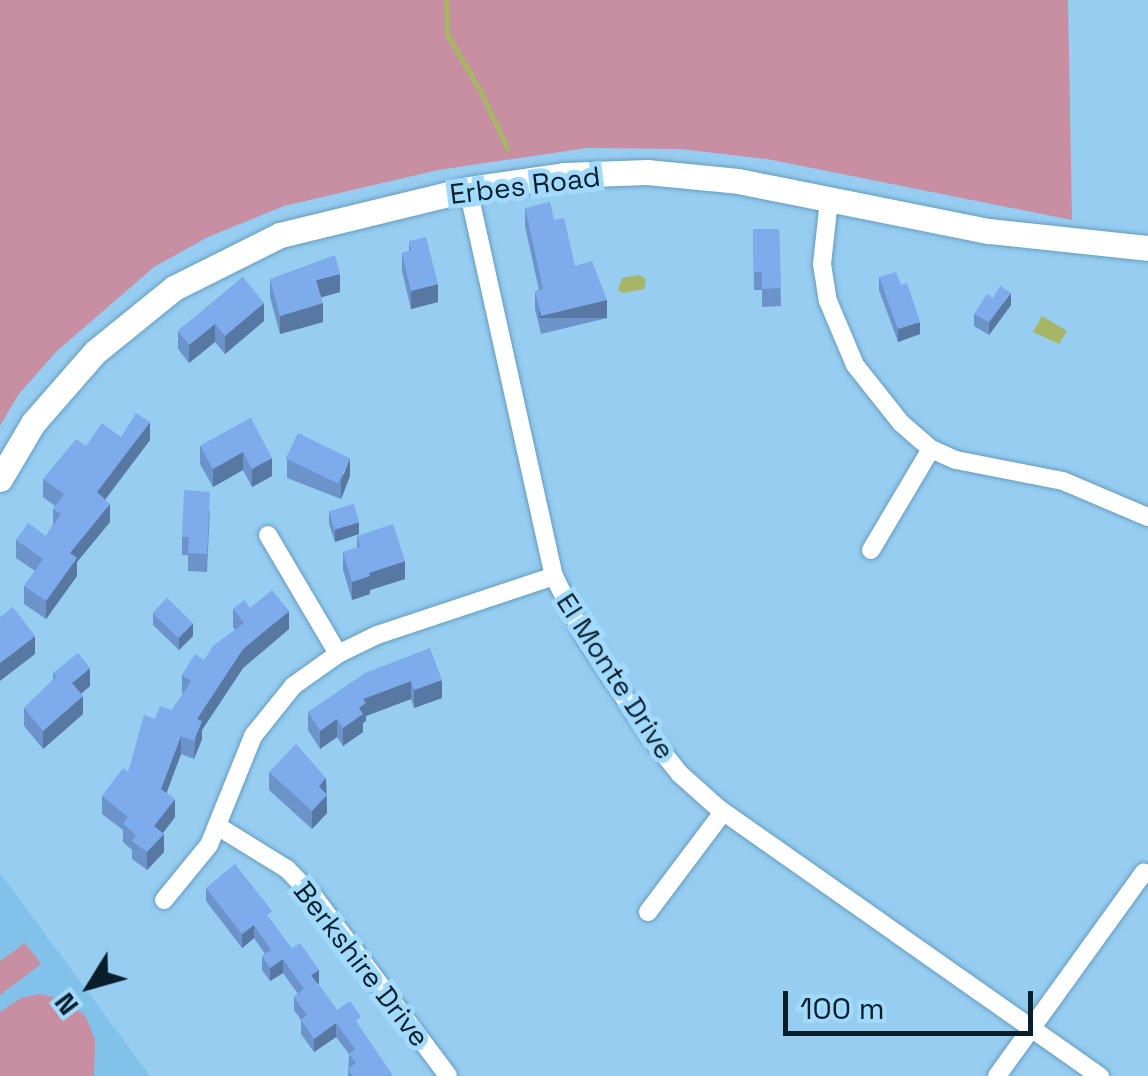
<!DOCTYPE html>
<html>
<head>
<meta charset="utf-8">
<style>
	body { margin:0 }
	#map { position:relative; width:1148px; height:1076px; overflow:hidden; background:#96cdf1; font-family:"Space Grotesk",sans-serif }
	div>[style] { position:absolute }
	.built>* { inset:0; background:#82c1e9 }
	.green>* { inset:0; background:#c88fa2 }
	.water>* { inset:0; background:#a7b566 }
	.stream>* { height:5px; margin:-2.5px; padding:0 2.5px; transform-origin:2.5px; border-radius:2.5px; background:#a7b566 }
	.roads { filter:drop-shadow(0 0 2px #669cbe) drop-shadow(0 0 2px #669cbe) }
	.street>* { height:18px; margin:-9px; padding:0 9px; transform-origin:9px; border-radius:9px; background:#fff }
	.secondary>* { height:25px; margin:-12.5px; padding:0 12.5px; transform-origin:12.5px; border-radius:12.5px; background:#fff }
	.wall>* { inset:0; background:#6c93ca }
	.shaded-wall>* { inset:0; background:#5878a4; transform-origin:0 0 }
	.building>* { inset:0; background:#7eabeb; transform-origin:0 0 }
	span { translate:-50% -50%; white-space:nowrap; text-align:center; line-height:1.15; -webkit-text-stroke:10px #a2dafe; paint-order:stroke }
	.street-label { font-size:28px; color:#081e2b }
	.north { position:absolute; left:40px; top:936px; width:100px; height:100px; -webkit-text-stroke:8px #a2dafe; paint-order:stroke; rotate:233deg; font-size:28px; font-weight:700; line-height:40px; text-align:center; color:#081e2b }
	.north::after { content:''; display:block; margin:auto; width:35px; height:45px; background:#081e2b; clip-path:polygon(50% 0,100% 100%,50% 72%,0 100%) }
	.scale { position:absolute; left:783px; top:991px; width:250px; height:45px; box-sizing:border-box; border:5px solid #081e2b; border-top:0; padding-left:12px; font-size:30px; line-height:35px; white-space:nowrap; color:#081e2b; -webkit-text-stroke:8px #a2dafe; paint-order:stroke }
</style>
</head>
<body>
<div id="map">
	<div class="built">
		<i style="clip-path:polygon(0 873px,150px 1076px,0 1076px)"></i>
	</div>
	<div class="green">
		<i style="clip-path:polygon(0 0,1068px 0,1072px 220px,767px 159px,680px 149px,587px 148px,438px 170px,284px 206px,208px 237px,154px 267px,57px 351px,18px 395px,0 426px)"></i>
		<i style="clip-path:polygon(25px 943px,41px 964px,0 995px,0 961px)"></i>
		<i style="clip-path:polygon(40px 994px,66px 1000px,86px 1017px,95px 1040px,94px 1076px,0 1076px,0 1012px,21px 998px)"></i>
	</div>
	<div class="water">
		<i style="clip-path:polygon(639px 275px,646px 279px,644px 289px,623px 293px,618px 290px,622px 278px)"></i>
		<i style="clip-path:polygon(1042px 316px,1067px 331px,1059px 344px,1033px 332px)"></i>
	</div>
	<div class="stream">
		<i style="left:446px;top:0;width:34px;rotate:88deg"></i>
		<i style="left:447px;top:34px;width:69px;rotate:59.7deg"></i>
		<i style="left:482px;top:94px;width:60px;rotate:65.2deg"></i>
	</div>
	<div class="roads">
		<div class="street">
			<i style="left:468px;top:189px;width:396px;rotate:77.5deg"></i>
			<i style="left:554px;top:576px;width:66px;rotate:63.8deg"></i>
			<i style="left:583px;top:635px;width:123px;rotate:56.6deg"></i>
			<i style="left:651px;top:738px;width:46px;rotate:51.1deg"></i>
			<i style="left:680px;top:774px;width:51px;rotate:41.8deg"></i>
			<i style="left:718px;top:808px;width:467px;rotate:35.1deg"></i>
			<i style="left:829px;top:200px;width:64px;rotate:96.2deg"></i>
			<i style="left:822px;top:264px;width:37px;rotate:81deg"></i>
			<i style="left:828px;top:301px;width:69px;rotate:67.1deg"></i>
			<i style="left:855px;top:365px;width:74px;rotate:51.6deg"></i>
			<i style="left:901px;top:423px;width:40px;rotate:41deg"></i>
			<i style="left:931px;top:449px;width:27px;rotate:24deg"></i>
			<i style="left:956px;top:460px;width:109px;rotate:11.1deg"></i>
			<i style="left:1063px;top:481px;width:92px;rotate:23deg"></i>
			<i style="left:268px;top:535px;width:138px;rotate:59.5deg"></i>
			<i style="left:871px;top:550px;width:117px;rotate:-59.3deg"></i>
			<i style="left:219px;top:827px;width:80px;rotate:31.7deg"></i>
			<i style="left:287px;top:869px;width:40px;rotate:46deg"></i>
			<i style="left:315px;top:898px;width:222px;rotate:53.2deg"></i>
			<i style="left:164px;top:900px;width:71px;rotate:-50.7deg"></i>
			<i style="left:209px;top:845px;width:118px;rotate:-68deg"></i>
			<i style="left:253px;top:736px;width:64px;rotate:-51.3deg"></i>
			<i style="left:293px;top:686px;width:55px;rotate:-35.4deg"></i>
			<i style="left:338px;top:654px;width:43px;rotate:-26deg"></i>
			<i style="left:377px;top:635px;width:187px;rotate:-18.4deg"></i>
			<i style="left:648px;top:912px;width:125px;rotate:-53.1deg"></i>
			<i style="left:997px;top:1076px;width:251px;rotate:-54.2deg"></i>
		</div>
		<div class="secondary">
			<i style="left:0;top:479px;width:65px;rotate:-59.5deg"></i>
			<i style="left:33px;top:423px;width:94px;rotate:-48.9deg"></i>
			<i style="left:95px;top:352px;width:102px;rotate:-39deg"></i>
			<i style="left:174px;top:288px;width:119px;rotate:-26.6deg"></i>
			<i style="left:280px;top:235px;width:194px;rotate:-13.7deg"></i>
			<i style="left:468px;top:189px;width:97px;rotate:-8.3deg"></i>
			<i style="left:564px;top:175px;width:83px;rotate:-2.1deg"></i>
			<i style="left:647px;top:172px;width:91px;rotate:5.6deg"></i>
			<i style="left:738px;top:181px;width:256px;rotate:11.3deg"></i>
			<i style="left:989px;top:231px;width:160px;rotate:6.1deg"></i>
		</div>
	</div>
	<div class="wall">
		<i style="clip-path:polygon(525px 208px,554px 220px,575px 266px,607px 318px,541px 334px,535px 309px,535px 291px,539px 290px,525px 226px)"></i>
		<i style="clip-path:polygon(753px 229px,779px 229px,781px 306px,762px 307px,762px 290px,754px 290px)"></i>
		<i style="clip-path:polygon(409px 241px,438px 302px,411px 309px,402px 271px,402px 253px,409px 251px)"></i>
		<i style="clip-path:polygon(243px 277px,264px 321px,225px 354px,215px 342px,189px 363px,178px 349px,178px 331px)"></i>
		<i style="clip-path:polygon(879px 277px,901px 285px,920px 334px,898px 342px,879px 290px)"></i>
		<i style="clip-path:polygon(270px 279px,340px 292px,321px 297px,323px 322px,280px 334px,270px 297px)"></i>
		<i style="clip-path:polygon(993px 298px,1011px 305px,989px 335px,974px 326px,974px 314px)"></i>
		<i style="clip-path:polygon(251px 418px,272px 476px,252px 487px,243px 470px,213px 487px,200px 464px,200px 446px)"></i>
		<i style="clip-path:polygon(121px 437px,150px 440px,105px 500px,110px 522px,77px 562px,77px 576px,46px 619px,24px 604px,24px 586px,35px 571px,16px 558px,16px 540px,46px 536px,53px 525px,53px 509px,55px 506px,43px 497px,43px 479px)"></i>
		<i style="clip-path:polygon(287px 459px,350px 476px,341px 499px,287px 478px)"></i>
		<i style="clip-path:polygon(210px 510px,207px 572px,188px 571px,188px 555px,182px 555px,182px 537px)"></i>
		<i style="clip-path:polygon(329px 512px,359px 534px,335px 542px,329px 524px)"></i>
		<i style="clip-path:polygon(357px 536px,405px 579px,370px 590px,370px 594px,352px 600px,343px 570px,343px 552px,357px 548px)"></i>
		<i style="clip-path:polygon(250px 608px,289px 629px,243px 668px,202px 730px,202px 739px,194px 759px,181px 754px,167px 792px,175px 817px,163px 833px,164px 852px,147px 870px,132px 859px,132px 850px,123px 842px,123px 830px,102px 814px,102px 796px,128px 772px,155px 719px,172px 710px,183px 694px,182px 693px,182px 675px,204px 660px,235px 630px,233px 627px,233px 609px)"></i>
		<i style="clip-path:polygon(153px 613px,193px 636px,179px 650px,153px 625px)"></i>
		<i style="clip-path:polygon(430px 648px,442px 698px,414px 708px,411px 699px,366px 716px,366px 721px,363px 723px,363px 732px,343px 746px,337px 737px,320px 749px,308px 730px,308px 712px)"></i>
		<i style="clip-path:polygon(53px 673px,90px 686px,81px 694px,83px 714px,43px 749px,24px 726px,24px 708px,53px 680px)"></i>
		<i style="clip-path:polygon(269px 772px,326px 778px,327px 813px,312px 829px,269px 790px)"></i>
		<i style="clip-path:polygon(206px 888px,272px 922px,292px 949px,319px 983px,318px 984px,337px 1010px,361px 1030px,393px 1076px,348px 1076px,349px 1054px,336px 1037px,314px 1052px,301px 1034px,301px 1020px,294px 1010px,294px 997px,298px 994px,283px 973px,270px 981px,262px 970px,262px 956px,265px 954px,254px 938px,242px 948px,206px 901px)"></i>
	</div>
	<div class="shaded-wall">
		<i style="clip-path:polygon(340px 274px,340px 292px,316px 299px,316px 280px)"></i>
		<i style="clip-path:polygon(438px 284px,438px 302px,411px 309px,411px 291px)"></i>
		<i style="clip-path:polygon(1011px 293px,1011px 305px,989px 335px,989px 322px)"></i>
		<i style="left:607px;top:300px;width:18px;height:68px;rotate:90deg"></i>
		<i style="clip-path:polygon(264px 303px,264px 321px,225px 354px,225px 336px)"></i>
		<i style="clip-path:polygon(323px 303px,323px 322px,280px 334px,280px 316px)"></i>
		<i style="clip-path:polygon(920px 322px,920px 334px,898px 342px,898px 329px)"></i>
		<i style="clip-path:polygon(215px 324px,215px 342px,189px 363px,189px 345px)"></i>
		<i style="clip-path:polygon(150px 422px,150px 440px,97px 510px,97px 492px)"></i>
		<i style="clip-path:polygon(243px 452px,243px 470px,213px 487px,213px 469px)"></i>
		<i style="clip-path:polygon(272px 458px,272px 476px,252px 487px,252px 469px)"></i>
		<i style="clip-path:polygon(350px 458px,350px 476px,341px 499px,341px 481px)"></i>
		<i style="clip-path:polygon(110px 504px,110px 522px,77px 562px,77px 576px,46px 619px,46px 601px,70px 553px)"></i>
		<i style="clip-path:polygon(359px 522px,359px 534px,335px 542px,335px 530px)"></i>
		<i style="clip-path:polygon(405px 561px,405px 579px,370px 590px,370px 594px,352px 600px,352px 582px,369px 573px)"></i>
		<i style="clip-path:polygon(289px 611px,289px 629px,243px 668px,202px 730px,202px 739px,194px 759px,197px 719px,243px 649px)"></i>
		<i style="clip-path:polygon(193px 623px,193px 636px,179px 650px,179px 638px)"></i>
		<i style="clip-path:polygon(35px 636px,35px 654px,0 681px,0 663px)"></i>
		<i style="clip-path:polygon(90px 668px,90px 686px,72px 701px,72px 683px)"></i>
		<i style="clip-path:polygon(442px 680px,442px 698px,414px 708px,414px 690px)"></i>
		<i style="clip-path:polygon(411px 681px,411px 699px,366px 716px,366px 721px,363px 723px,363px 732px,343px 746px,343px 728px,363px 699px)"></i>
		<i style="clip-path:polygon(83px 696px,83px 714px,43px 749px,43px 731px)"></i>
		<i style="clip-path:polygon(337px 719px,337px 737px,320px 749px,320px 731px)"></i>
		<i style="clip-path:polygon(181px 736px,181px 754px,161px 807px,161px 789px)"></i>
		<i style="clip-path:polygon(326px 778px,327px 813px,312px 829px,312px 811px,319px 786px)"></i>
		<i style="clip-path:polygon(175px 799px,175px 817px,155px 843px,164px 834px,164px 852px,147px 870px,147px 852px,154px 826px)"></i>
		<i style="clip-path:polygon(254px 925px,254px 938px,242px 948px,242px 934px)"></i>
		<i style="clip-path:polygon(283px 959px,283px 973px,270px 981px,270px 968px)"></i>
		<i style="clip-path:polygon(319px 970px,319px 983px,311px 989px,311px 975px)"></i>
		<i style="clip-path:polygon(336px 1023px,336px 1037px,314px 1052px,314px 1039px)"></i>
	</div>
	<div class="building">
		<i style="clip-path:polygon(550px 202px,554px 220px,564px 218px,575px 266px,592px 261px,607px 300px,541px 316px,535px 291px,543px 289px,525px 208px)"></i>
		<i style="clip-path:polygon(753px 229px,779px 229px,781px 288px,762px 289px,762px 272px,754px 272px)"></i>
		<i style="clip-path:polygon(426px 237px,438px 284px,411px 291px,402px 253px,411px 251px,409px 241px)"></i>
		<i style="clip-path:polygon(335px 255px,340px 274px,316px 280px,323px 303px,280px 316px,270px 279px)"></i>
		<i style="clip-path:polygon(896px 272px,901px 285px,907px 283px,920px 322px,898px 329px,879px 277px)"></i>
		<i style="clip-path:polygon(243px 277px,264px 303px,225px 336px,215px 324px,189px 345px,178px 331px)"></i>
		<i style="clip-path:polygon(1000px 286px,1011px 293px,989px 322px,974px 314px,987px 294px,993px 298px)"></i>
		<i style="clip-path:polygon(136px 413px,150px 422px,97px 492px,110px 504px,70px 553px,77px 558px,46px 601px,24px 586px,43px 559px,16px 540px,28px 523px,46px 536px,61px 514px,53px 509px,64px 494px,43px 479px,76px 439px,86px 446px,102px 423px,121px 437px)"></i>
		<i style="clip-path:polygon(251px 418px,272px 458px,252px 469px,243px 452px,213px 469px,200px 446px)"></i>
		<i style="left:298px;top:433px;width:58px;height:28px;rotate:26deg"></i>
		<i style="clip-path:polygon(184px 490px,210px 492px,207px 554px,188px 553px,189px 537px,182px 537px)"></i>
		<i style="left:354px;top:504px;width:19px;height:26px;rotate:74deg"></i>
		<i style="clip-path:polygon(393px 524px,405px 561px,369px 573px,370px 576px,352px 582px,343px 552px,360px 547px,357px 536px)"></i>
		<i style="clip-path:polygon(272px 590px,289px 611px,243px 649px,197px 719px,202px 721px,194px 741px,181px 736px,161px 789px,175px 799px,154px 826px,164px 834px,147px 852px,132px 841px,136px 835px,123px 824px,128px 817px,102px 796px,123px 768px,128px 772px,144px 715px,155px 719px,160px 706px,172px 710px,191px 681px,182px 675px,195px 654px,204px 660px,213px 646px,244px 623px,233px 609px,244px 600px,250px 608px)"></i>
		<i style="left:167px;top:598px;width:36px;height:21px;rotate:44deg"></i>
		<i style="clip-path:polygon(13px 607px,35px 636px,0 663px,0 617px)"></i>
		<i style="clip-path:polygon(430px 648px,442px 680px,414px 690px,411px 681px,363px 699px,366px 703px,359px 708px,363px 714px,343px 728px,337px 719px,320px 731px,308px 712px,365px 673px)"></i>
		<i style="clip-path:polygon(78px 653px,90px 668px,72px 683px,83px 696px,43px 731px,24px 708px,56px 677px,53px 673px)"></i>
		<i style="clip-path:polygon(296px 744px,326px 778px,319px 786px,327px 795px,312px 811px,269px 772px)"></i>
		<i style="clip-path:polygon(235px 864px,272px 911px,267px 915px,292px 949px,300px 943px,319px 970px,311px 975px,337px 1010px,350px 1001px,361px 1017px,356px 1021px,393px 1076px,353px 1076px,348px 1069px,356px 1063px,349px 1054px,355px 1049px,336px 1023px,314px 1039px,301px 1020px,307px 1015px,294px 997px,304px 989px,283px 959px,270px 968px,262px 956px,271px 950px,254px 925px,242px 934px,206px 888px)"></i>
	</div>
	<div class="street-label">
		<span style="left:525px;top:185px;rotate:-7deg">Erbes Road</span>
		<span style="left:616px;top:676px;rotate:57deg">El Monte Drive</span>
		<span style="left:362px;top:964px;rotate:52deg">Berkshire Drive</span>
	</div>
	<div class="north">N</div>
	<div class="scale">100 m</div>
</div>
</body>
</html>
